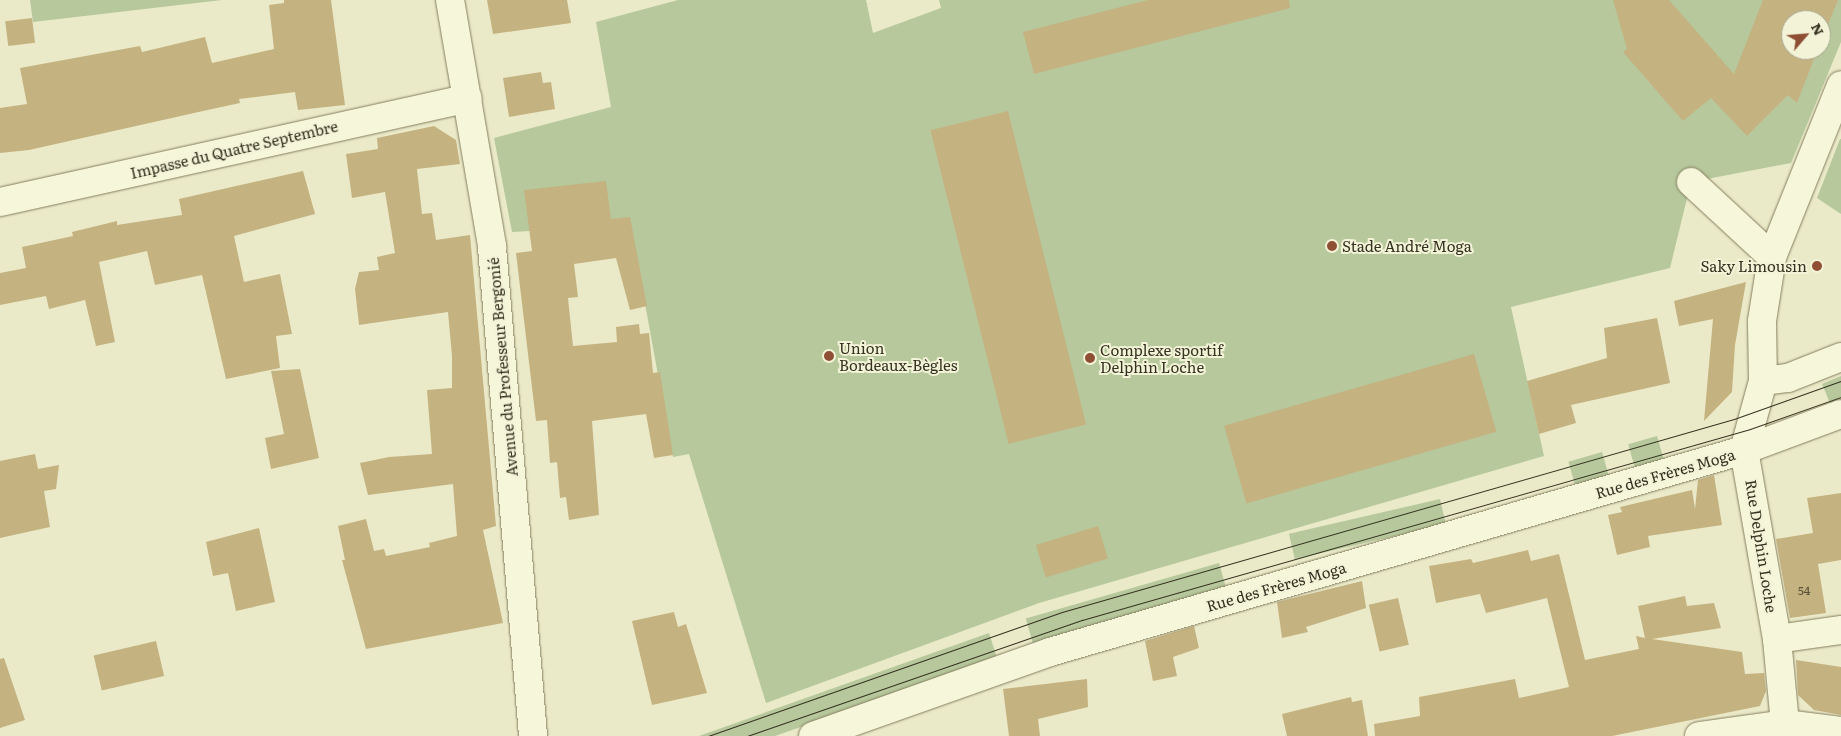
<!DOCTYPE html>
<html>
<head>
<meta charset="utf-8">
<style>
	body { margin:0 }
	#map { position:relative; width:1841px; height:736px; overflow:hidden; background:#eaeac8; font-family:Literata,serif }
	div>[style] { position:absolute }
	.green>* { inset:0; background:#b6c89c; transform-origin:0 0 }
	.building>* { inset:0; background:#c5b281; transform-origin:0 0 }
	.roads { filter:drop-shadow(0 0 1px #857e5e) drop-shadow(0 0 1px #857e5e) }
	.street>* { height:28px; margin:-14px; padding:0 14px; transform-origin:14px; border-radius:14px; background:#f6f6da }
	.tram>* { height:1px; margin:-0.5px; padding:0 0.5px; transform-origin:0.5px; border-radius:0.5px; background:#363221 }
	.dots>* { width:14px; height:14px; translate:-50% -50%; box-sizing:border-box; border:2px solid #f2f3d7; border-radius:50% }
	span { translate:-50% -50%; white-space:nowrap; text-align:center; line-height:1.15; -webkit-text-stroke:4px #f2f3d7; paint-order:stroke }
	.number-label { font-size:12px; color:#5a5239 }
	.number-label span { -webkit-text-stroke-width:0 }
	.street-label { font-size:15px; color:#363221 }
	.poi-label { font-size:15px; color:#363221 }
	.left { translate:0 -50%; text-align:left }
	.right { translate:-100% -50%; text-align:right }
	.north { position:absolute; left:1781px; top:10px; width:50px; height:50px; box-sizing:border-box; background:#f2f3d7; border:1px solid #a7a68e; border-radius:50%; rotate:63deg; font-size:14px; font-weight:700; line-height:20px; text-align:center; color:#363221 }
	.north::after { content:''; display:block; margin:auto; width:18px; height:22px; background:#8e4f34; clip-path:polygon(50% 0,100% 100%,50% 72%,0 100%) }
</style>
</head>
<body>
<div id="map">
	<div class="green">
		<i style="clip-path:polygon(30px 0,222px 0,33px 22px)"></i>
		<i style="clip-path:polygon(evenodd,678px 0,866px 0,873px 33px,941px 8px,939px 0,1841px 0,1841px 42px,1791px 163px,1691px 182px,1670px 268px,1511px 307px,1544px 456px,1039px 603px,766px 703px,689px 454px,673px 457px,633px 238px,548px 230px,512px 232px,494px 138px,611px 107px,596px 22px,678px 0,1791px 20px,1821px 20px,1821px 50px,1791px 50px,1791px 20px)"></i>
		<i style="clip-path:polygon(1840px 139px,1841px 139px,1841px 214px,1817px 198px)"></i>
		<i style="clip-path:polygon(1841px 376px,1841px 404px,1832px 408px,1822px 384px)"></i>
		<i style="left:1657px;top:436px;width:26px;height:30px;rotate:74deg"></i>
		<i style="left:1602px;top:452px;width:25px;height:35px;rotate:74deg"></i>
		<i style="left:1440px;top:499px;width:26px;height:155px;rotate:77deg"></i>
		<i style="left:1219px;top:563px;width:26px;height:201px;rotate:74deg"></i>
		<i style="clip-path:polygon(989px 633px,997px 658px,775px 736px,699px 736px)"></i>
	</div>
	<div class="building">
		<i style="clip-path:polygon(284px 0,331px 0,345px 105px,298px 110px,295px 92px,239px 99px,240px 103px,203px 111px,29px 150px,0 153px,0 108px,27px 104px,20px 68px,140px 46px,142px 52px,205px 37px,212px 63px,274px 49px,269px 5px,284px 3px)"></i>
		<i style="clip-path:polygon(487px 0,567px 0,571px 23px,493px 34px)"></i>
		<i style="clip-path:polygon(1148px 0,1289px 0,1290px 8px,1034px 74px,1023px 32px)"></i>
		<i style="clip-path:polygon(1613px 0,1669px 0,1734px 74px,1763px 0,1838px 0,1821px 42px,1821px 20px,1791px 20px,1791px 50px,1817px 51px,1797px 103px,1788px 95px,1747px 136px,1711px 98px,1683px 121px,1623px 52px,1627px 49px)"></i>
		<i style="left:32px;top:18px;width:25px;height:27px;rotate:83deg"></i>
		<i style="clip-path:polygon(541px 72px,543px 83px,551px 82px,555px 109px,509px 117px,503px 78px)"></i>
		<i style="left:1008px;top:111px;width:323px;height:80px;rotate:76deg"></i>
		<i style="clip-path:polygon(434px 126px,456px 140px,460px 164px,417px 169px,422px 214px,432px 213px,436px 240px,470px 235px,496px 526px,483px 530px,503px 623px,366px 649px,342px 560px,345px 560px,338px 526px,366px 519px,374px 551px,384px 549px,386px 556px,430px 547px,429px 543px,457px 536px,453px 484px,368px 495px,360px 463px,389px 457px,432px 454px,427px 390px,452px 388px,452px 356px,448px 312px,359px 325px,355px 289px,359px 272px,379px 270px,377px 257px,395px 253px,385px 192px,352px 198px,346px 154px,378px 149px,377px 138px)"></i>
		<i style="clip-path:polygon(303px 171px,315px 214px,234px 236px,244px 282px,280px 274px,292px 334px,276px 336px,280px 368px,226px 379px,202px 275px,155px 285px,147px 251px,99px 262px,115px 342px,96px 346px,85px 300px,49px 309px,46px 296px,0 305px,0 273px,26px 268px,22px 247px,73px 236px,72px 232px,117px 221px,117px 225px,182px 215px,179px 199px)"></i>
		<i style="clip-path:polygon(606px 181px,611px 219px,630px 217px,647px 306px,630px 310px,616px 258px,574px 264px,578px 297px,568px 298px,573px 346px,617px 342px,616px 327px,639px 324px,640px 334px,649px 333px,653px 373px,660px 372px,673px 455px,654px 458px,646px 414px,592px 421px,599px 515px,569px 520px,566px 497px,560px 498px,557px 462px,550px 463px,547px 420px,536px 421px,516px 253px,532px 251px,524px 190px)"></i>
		<i style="clip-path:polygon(1746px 282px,1735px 345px,1732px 392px,1704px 421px,1713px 319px,1679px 326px,1674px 301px)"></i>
		<i style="clip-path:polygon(1657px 318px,1670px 383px,1571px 405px,1576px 423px,1539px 434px,1527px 381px,1607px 358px,1604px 328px)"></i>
		<i style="left:1474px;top:354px;width:81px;height:260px;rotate:74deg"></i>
		<i style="clip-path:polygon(300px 369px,319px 458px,271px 469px,265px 438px,284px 434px,271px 371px)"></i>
		<i style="clip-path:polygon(35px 454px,38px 469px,59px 465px,56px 489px,44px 491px,50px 527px,0 538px,0 461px)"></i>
		<i style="clip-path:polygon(1714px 475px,1722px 525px,1648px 536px,1650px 547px,1617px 555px,1608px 515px,1622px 512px,1620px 507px,1692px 490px,1695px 509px,1698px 480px)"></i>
		<i style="clip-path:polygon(1841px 493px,1841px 560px,1818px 564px,1826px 613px,1790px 618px,1776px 539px,1813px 533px,1807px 498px)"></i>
		<i style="left:1098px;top:526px;width:34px;height:65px;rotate:73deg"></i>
		<i style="clip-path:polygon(259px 528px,275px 602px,236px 611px,228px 573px,213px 576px,206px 542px)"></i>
		<i style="clip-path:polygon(1528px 550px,1531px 561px,1559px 554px,1585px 660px,1639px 649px,1636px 636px,1645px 638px,1638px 606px,1685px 596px,1687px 606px,1714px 603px,1721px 628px,1652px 639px,1742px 652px,1745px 674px,1764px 673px,1766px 691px,1760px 706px,1612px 736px,1375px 736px,1374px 724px,1420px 716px,1419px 697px,1515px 679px,1519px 698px,1569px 687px,1547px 598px,1486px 613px,1480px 594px,1436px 603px,1429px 566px,1471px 559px,1473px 563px)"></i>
		<i style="clip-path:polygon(1362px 581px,1366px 608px,1306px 627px,1308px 632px,1282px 638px,1277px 602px)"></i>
		<i style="left:1398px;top:598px;width:48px;height:30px;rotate:77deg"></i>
		<i style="clip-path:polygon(674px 612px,678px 627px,686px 624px,707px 693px,652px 705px,632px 621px)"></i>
		<i style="clip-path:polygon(1194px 626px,1199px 648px,1173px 657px,1177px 676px,1153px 681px,1145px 641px)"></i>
		<i style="left:156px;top:641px;width:36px;height:64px;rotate:77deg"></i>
		<i style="clip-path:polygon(4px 658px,25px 720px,0 728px,0 659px)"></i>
		<i style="clip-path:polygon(1796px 660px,1841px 667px,1841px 715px,1814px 710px,1798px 695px)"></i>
		<i style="clip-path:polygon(1087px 679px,1088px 707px,1038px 719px,1040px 736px,1009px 736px,1003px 689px)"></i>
		<i style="clip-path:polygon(1351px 697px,1352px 702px,1362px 700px,1368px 736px,1287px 736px,1282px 714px)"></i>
	</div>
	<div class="roads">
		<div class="street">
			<i style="left:450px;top:0;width:251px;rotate:80.3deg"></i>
			<i style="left:492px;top:247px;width:491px;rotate:85.2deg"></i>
			<i style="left:1691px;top:182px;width:110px;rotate:42.8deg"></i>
			<i style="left:0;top:202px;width:479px;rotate:-12.5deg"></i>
			<i style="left:1763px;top:381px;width:25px;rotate:-7deg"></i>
			<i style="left:1788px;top:378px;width:57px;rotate:-21.6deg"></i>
			<i style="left:1777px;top:639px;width:65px;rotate:-8deg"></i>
			<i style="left:1785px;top:724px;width:85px;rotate:-95.4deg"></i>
			<i style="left:1777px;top:639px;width:192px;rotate:-99.9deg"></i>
			<i style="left:1744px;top:450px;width:72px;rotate:-74.6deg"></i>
			<i style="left:1763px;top:381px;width:60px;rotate:-91deg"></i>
			<i style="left:1762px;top:321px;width:65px;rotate:-81.1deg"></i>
			<i style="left:1772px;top:257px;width:185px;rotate:-68.1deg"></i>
			<i style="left:813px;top:736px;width:251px;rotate:-19.5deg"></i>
			<i style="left:1050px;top:652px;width:723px;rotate:-16.23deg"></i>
			<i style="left:1744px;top:450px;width:103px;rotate:-20.4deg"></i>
			<i style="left:1699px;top:736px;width:87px;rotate:-7.9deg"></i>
			<i style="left:1785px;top:724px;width:56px;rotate:7.1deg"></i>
		</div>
	</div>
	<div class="tram">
		<i style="left:708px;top:736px;width:375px;rotate:-19.3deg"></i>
		<i style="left:1062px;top:612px;width:699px;rotate:-16.02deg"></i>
		<i style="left:1734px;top:419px;width:114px;rotate:-19.6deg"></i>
		<i style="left:747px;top:736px;width:355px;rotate:-19.1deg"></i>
		<i style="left:1082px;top:620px;width:695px;rotate:-15.96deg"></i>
		<i style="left:1750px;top:429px;width:96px;rotate:-19.4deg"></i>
	</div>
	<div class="dots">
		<i style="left:1332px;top:246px;background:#8e4f34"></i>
		<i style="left:1817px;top:266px;background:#8e4f34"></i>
		<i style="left:829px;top:356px;background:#8e4f34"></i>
		<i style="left:1090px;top:358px;background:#8e4f34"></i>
	</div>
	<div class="number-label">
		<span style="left:1804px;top:591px">54</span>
	</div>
	<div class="street-label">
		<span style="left:234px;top:149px;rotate:-13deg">Impasse du Quatre Septembre</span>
		<span style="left:502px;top:367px;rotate:-95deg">Avenue du Professeur Bergonié</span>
		<span style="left:1665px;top:473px;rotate:-16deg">Rue des Frères Moga</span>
		<span style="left:1762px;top:546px;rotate:81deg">Rue Delphin Loche</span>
		<span style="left:1276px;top:586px;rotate:-16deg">Rue des Frères Moga</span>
	</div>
	<div class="poi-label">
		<span class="left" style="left:1342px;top:246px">Stade André Moga</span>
		<span class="right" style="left:1807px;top:266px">Saky Limousin</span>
		<span class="left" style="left:839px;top:356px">Union<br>Bordeaux-Bègles</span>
		<span class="left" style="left:1100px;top:358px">Complexe sportif<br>Delphin Loche</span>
	</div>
	<div class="north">N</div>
</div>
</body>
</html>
